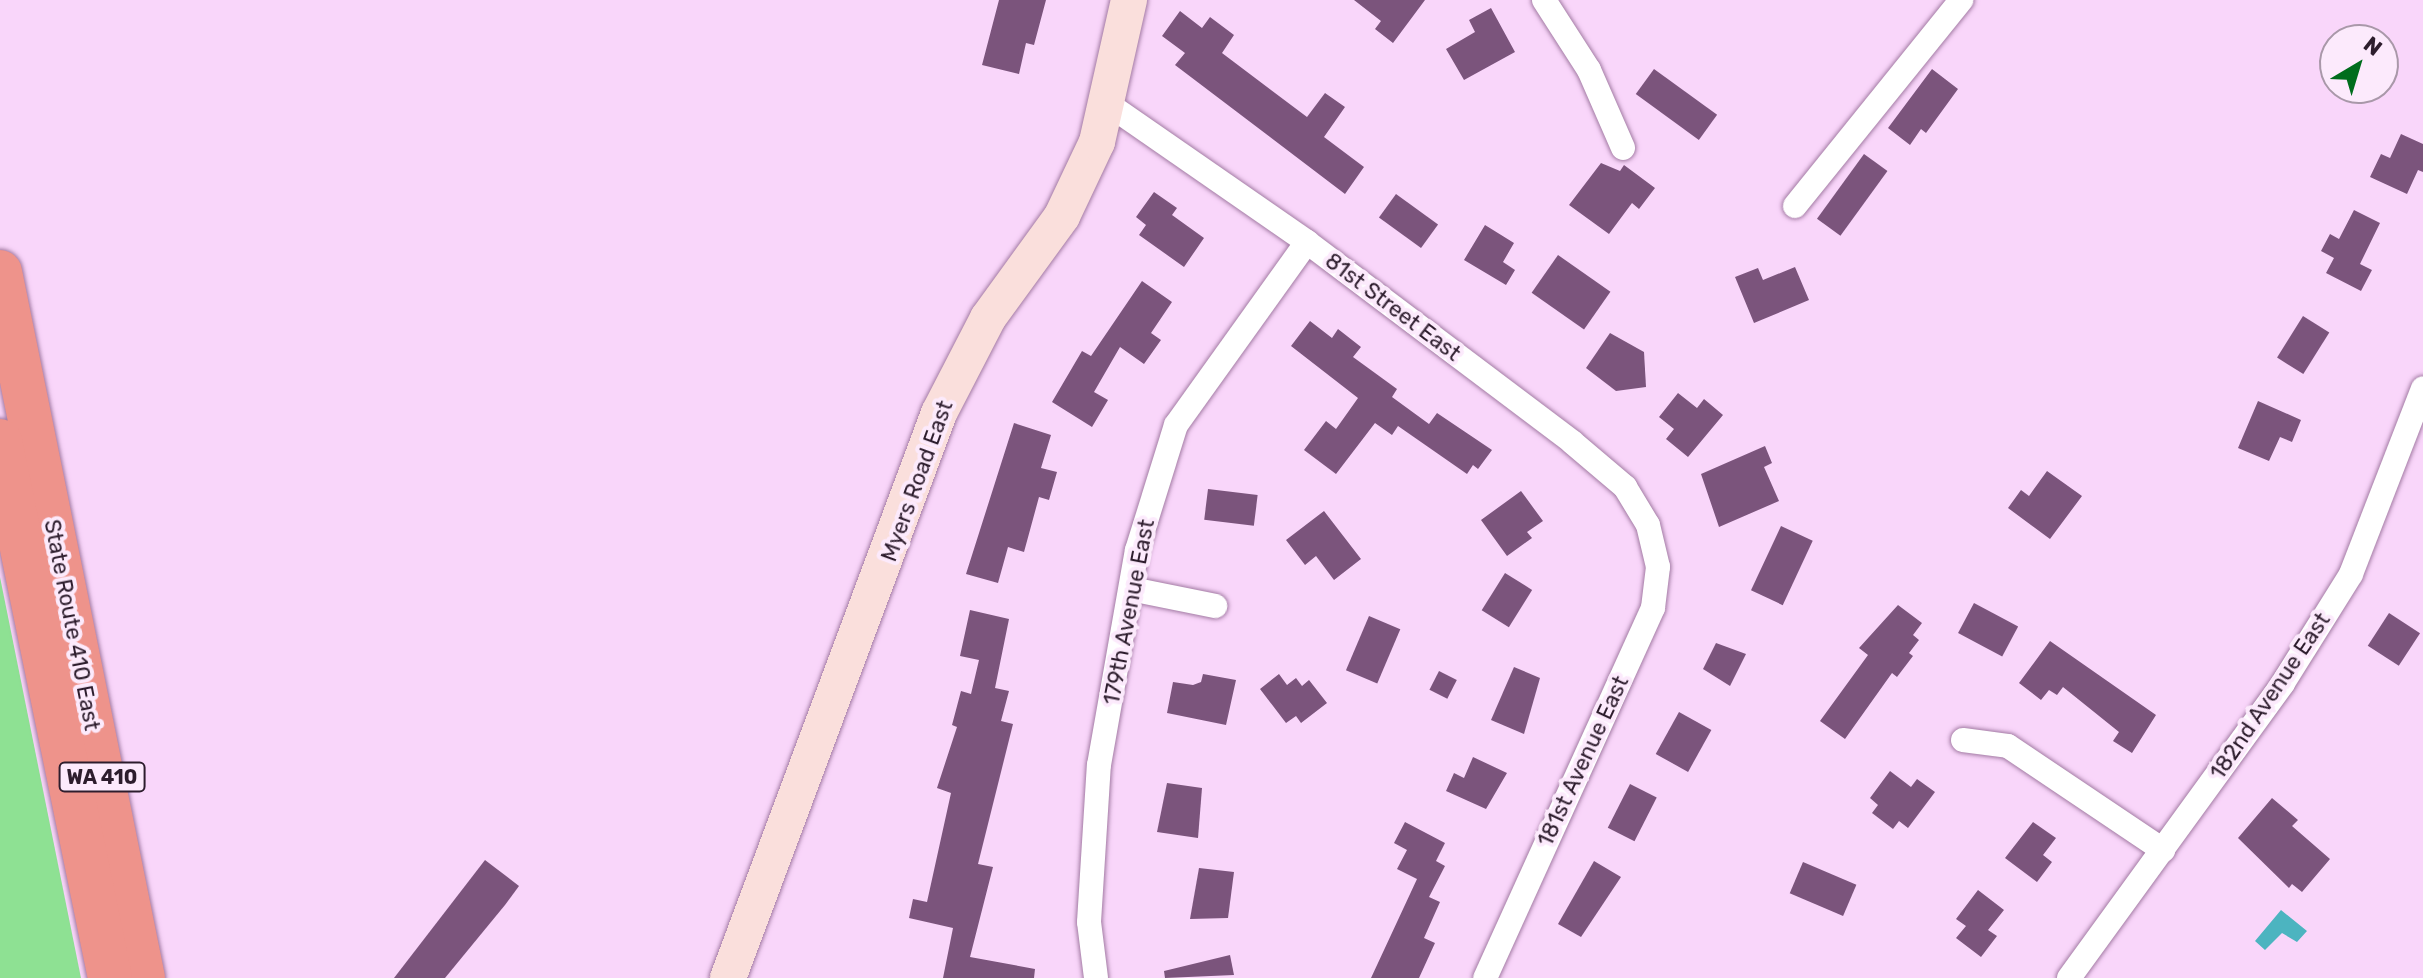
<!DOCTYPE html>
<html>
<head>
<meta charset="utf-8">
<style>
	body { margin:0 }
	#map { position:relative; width:2423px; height:978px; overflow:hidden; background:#f9d6fa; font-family:Rubik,sans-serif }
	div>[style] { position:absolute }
	.green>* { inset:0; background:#8ee193 }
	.water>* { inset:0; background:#4cb4c0 }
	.building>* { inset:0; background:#7b547c; transform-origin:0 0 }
	.roads { filter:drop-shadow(0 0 2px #a37ba4) drop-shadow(0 0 2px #a37ba4) }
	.street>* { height:24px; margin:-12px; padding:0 12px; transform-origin:12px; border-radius:12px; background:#fff }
	.secondary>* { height:36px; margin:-18px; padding:0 18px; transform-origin:18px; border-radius:18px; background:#fadfdc }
	.highway>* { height:44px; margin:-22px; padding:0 22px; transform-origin:22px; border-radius:22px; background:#ee938b }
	span { translate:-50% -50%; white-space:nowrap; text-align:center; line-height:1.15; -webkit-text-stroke:8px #fceafc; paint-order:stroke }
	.shield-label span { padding:2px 6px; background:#fceafc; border:2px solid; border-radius:6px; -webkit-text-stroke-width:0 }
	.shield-label { font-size:20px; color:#2d1d2d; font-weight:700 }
	.street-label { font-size:22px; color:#2d1d2d }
	.north { position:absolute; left:2319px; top:24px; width:80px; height:80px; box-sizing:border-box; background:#fceafc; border:2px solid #a998a9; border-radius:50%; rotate:38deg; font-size:22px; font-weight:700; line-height:32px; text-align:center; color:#2d1d2d }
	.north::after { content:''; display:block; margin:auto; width:28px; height:36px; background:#006d1d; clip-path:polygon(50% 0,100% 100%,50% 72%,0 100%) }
</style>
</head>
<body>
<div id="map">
	<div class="green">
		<i style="clip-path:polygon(0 577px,81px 978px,0 978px)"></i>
	</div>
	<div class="water">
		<i style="clip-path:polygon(2281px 910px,2307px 931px,2297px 942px,2282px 933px,2265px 950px,2255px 941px)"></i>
	</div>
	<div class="building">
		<i style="clip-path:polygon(999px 0,1046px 0,1034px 45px,1026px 43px,1019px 74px,982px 65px)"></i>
		<i style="clip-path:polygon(1354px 0,1425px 0,1393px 43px,1375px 29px,1381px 21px)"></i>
		<i style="clip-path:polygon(1491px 8px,1515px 52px,1464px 80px,1446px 49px,1475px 32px,1469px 20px)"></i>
		<i style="clip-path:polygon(1180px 11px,1202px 28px,1210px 17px,1234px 35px,1222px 53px,1307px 117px,1325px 93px,1345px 107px,1324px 137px,1364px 167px,1345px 194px,1175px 65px,1185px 53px,1162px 36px)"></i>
		<i style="left:1654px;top:69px;width:78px;height:31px;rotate:36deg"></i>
		<i style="clip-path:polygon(1932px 69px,1958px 89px,1926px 133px,1921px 129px,1910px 145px,1888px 128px)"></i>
		<i style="clip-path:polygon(2401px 134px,2423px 144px,2423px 172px,2418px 170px,2407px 194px,2370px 177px,2381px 154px,2390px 158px)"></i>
		<i style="left:1864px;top:154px;width:29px;height:80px;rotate:36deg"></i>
		<i style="clip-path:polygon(1601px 163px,1620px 171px,1624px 165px,1655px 188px,1639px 209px,1632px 203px,1609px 234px,1569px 205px)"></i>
		<i style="clip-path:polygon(1154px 192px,1177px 208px,1172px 215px,1204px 238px,1184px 267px,1139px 235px,1146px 225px,1136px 217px)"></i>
		<i style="left:1396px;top:194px;width:52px;height:29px;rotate:36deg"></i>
		<i style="clip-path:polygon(2354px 210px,2380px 223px,2360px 264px,2372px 270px,2361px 291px,2326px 273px,2334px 258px,2321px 251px,2330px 234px,2339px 239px)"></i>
		<i style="clip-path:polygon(1485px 225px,1514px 243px,1503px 262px,1515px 270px,1506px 285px,1464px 260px)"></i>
		<i style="left:1558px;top:255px;width:64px;height:46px;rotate:35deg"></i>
		<i style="clip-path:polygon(1795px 267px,1809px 300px,1754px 323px,1735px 277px,1758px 268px,1763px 280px)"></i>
		<i style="clip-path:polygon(1142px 281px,1172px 302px,1151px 333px,1161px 340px,1144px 364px,1120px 347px,1094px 392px,1108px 400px,1092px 427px,1052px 402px,1082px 351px,1091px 356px)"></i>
		<i style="left:2303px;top:316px;width:31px;height:49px;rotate:32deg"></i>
		<i style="clip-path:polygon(1310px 321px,1332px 338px,1338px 329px,1361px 347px,1353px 357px,1397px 389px,1392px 397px,1429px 424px,1437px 413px,1492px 450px,1478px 469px,1473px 465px,1467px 474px,1398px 426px,1392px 435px,1375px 423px,1336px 474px,1304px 450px,1326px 421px,1336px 429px,1358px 398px,1291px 346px)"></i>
		<i style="clip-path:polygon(1610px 333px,1644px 352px,1646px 387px,1616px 391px,1586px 368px)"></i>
		<i style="clip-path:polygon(1678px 393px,1697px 408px,1704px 399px,1723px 415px,1688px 457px,1666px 439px,1674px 429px,1659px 417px)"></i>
		<i style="clip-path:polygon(2258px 401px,2301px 420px,2292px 442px,2280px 437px,2269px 461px,2238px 448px)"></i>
		<i style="clip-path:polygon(1014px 423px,1051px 435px,1041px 468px,1057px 472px,1049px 500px,1039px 497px,1024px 552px,1008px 547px,998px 583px,966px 574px)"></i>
		<i style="clip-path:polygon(1765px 446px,1772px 463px,1764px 467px,1779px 501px,1719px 527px,1701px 474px)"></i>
		<i style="clip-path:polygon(2047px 471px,2082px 496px,2050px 539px,2008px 508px,2021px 490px,2029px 496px)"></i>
		<i style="left:1208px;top:489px;width:50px;height:31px;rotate:7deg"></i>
		<i style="clip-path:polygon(1521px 491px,1543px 521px,1527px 532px,1532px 538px,1507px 556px,1481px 520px)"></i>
		<i style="clip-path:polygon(1324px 511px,1361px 559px,1334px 580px,1316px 556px,1305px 565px,1286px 540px)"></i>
		<i style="left:1781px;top:526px;width:35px;height:71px;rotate:25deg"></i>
		<i style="left:1505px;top:573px;width:32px;height:44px;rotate:32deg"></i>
		<i style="left:1974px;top:603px;width:50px;height:34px;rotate:28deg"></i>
		<i style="clip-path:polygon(1898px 605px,1922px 623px,1913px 635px,1919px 640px,1909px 653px,1913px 656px,1897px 677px,1892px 673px,1845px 739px,1820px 721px,1868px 655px,1859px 648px)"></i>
		<i style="clip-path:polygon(970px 610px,1009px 619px,995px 688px,1009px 691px,1001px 721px,1013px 724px,978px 864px,993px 867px,970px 957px,1035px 969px,1034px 978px,943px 978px,953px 928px,909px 918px,913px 899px,927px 902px,951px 793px,937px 788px,957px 727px,952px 725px,961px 691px,971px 694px,979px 660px,960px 656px)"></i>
		<i style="left:2389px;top:613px;width:37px;height:39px;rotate:33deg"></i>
		<i style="left:1369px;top:616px;width:34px;height:59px;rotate:23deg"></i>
		<i style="clip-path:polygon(2050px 641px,2156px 715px,2132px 753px,2113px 741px,2119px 732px,2063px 687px,2057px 695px,2049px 690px,2041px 700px,2019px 683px)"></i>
		<i style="clip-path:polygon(1716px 643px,1746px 654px,1730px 686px,1703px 669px)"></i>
		<i style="clip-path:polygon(1514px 667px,1540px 678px,1524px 734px,1491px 720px)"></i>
		<i style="left:1439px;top:671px;width:20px;height:21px;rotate:27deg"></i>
		<i style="clip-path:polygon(1203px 674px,1236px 680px,1226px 725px,1167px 713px,1173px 682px,1193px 685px,1201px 682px)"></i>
		<i style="clip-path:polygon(1279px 674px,1287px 685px,1296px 678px,1302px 686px,1309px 680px,1327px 703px,1301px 723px,1296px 716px,1286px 723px,1260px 689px)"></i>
		<i style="left:1679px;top:712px;width:37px;height:48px;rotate:29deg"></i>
		<i style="clip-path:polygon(1473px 757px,1507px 773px,1486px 809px,1446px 791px,1454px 773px,1464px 778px)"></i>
		<i style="clip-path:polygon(1890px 771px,1911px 787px,1917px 779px,1935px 792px,1908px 828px,1899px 821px,1893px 829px,1872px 813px,1878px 805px,1870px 798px)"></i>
		<i style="clip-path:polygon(1167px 783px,1202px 788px,1198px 838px,1157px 832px)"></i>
		<i style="left:1630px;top:784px;width:30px;height:49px;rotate:27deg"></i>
		<i style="clip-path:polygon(2272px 798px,2298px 820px,2292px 826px,2330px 859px,2302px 892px,2292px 884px,2289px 888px,2238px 838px)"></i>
		<i style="clip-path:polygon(1405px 822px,1445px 843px,1436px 861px,1445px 866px,1429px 897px,1440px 902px,1424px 938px,1435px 943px,1419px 978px,1371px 978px,1417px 879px,1397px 869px,1407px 850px,1394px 843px)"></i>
		<i style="clip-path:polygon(2033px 822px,2056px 838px,2043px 855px,2052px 862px,2037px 882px,2005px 858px)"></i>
		<i style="clip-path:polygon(485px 860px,519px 886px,505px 905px,445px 978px,394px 978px)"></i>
		<i style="clip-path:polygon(1594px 861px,1621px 877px,1581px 937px,1558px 924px)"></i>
		<i style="left:1803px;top:862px;width:58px;height:34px;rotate:23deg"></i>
		<i style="clip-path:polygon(1199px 868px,1234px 872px,1228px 918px,1190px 919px)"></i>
		<i style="clip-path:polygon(1978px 890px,2004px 910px,1988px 930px,1997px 936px,1981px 957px,1956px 938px,1966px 926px,1956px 919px)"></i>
		<i style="clip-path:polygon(1230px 955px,1234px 975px,1165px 978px,1164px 971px)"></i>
	</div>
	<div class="roads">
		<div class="street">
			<i style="left:1544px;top:0;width:83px;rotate:57.3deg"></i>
			<i style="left:1589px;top:70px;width:85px;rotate:66.4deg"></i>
			<i style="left:1105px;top:102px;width:246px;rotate:34.7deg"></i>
			<i style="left:1307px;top:242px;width:332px;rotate:37deg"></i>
			<i style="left:1572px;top:442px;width:70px;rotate:40.3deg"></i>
			<i style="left:1625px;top:487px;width:44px;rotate:58.8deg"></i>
			<i style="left:1648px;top:525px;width:43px;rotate:76.6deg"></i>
			<i style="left:1658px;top:567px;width:41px;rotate:97deg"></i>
			<i style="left:1653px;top:608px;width:406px;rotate:114.4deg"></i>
			<i style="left:1795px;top:206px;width:265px;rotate:-51.1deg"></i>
			<i style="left:1131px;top:589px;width:86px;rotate:11.4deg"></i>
			<i style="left:1963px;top:740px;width:45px;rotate:7.6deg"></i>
			<i style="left:2008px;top:746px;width:187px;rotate:33.9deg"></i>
			<i style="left:1096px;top:978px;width:56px;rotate:-97.1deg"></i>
			<i style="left:1089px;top:922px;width:157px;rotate:-86.4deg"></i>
			<i style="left:1099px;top:765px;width:218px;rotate:-80deg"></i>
			<i style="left:1137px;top:550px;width:131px;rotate:-72.7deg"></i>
			<i style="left:1176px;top:425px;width:225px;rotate:-54.4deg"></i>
			<i style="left:2069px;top:978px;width:364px;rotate:-54deg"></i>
			<i style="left:2283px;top:683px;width:128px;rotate:-58deg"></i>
			<i style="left:2351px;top:574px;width:199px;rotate:-68.8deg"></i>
		</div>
		<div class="secondary">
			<i style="left:728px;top:978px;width:603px;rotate:-69.52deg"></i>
			<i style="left:939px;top:413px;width:107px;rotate:-62.7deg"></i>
			<i style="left:988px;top:318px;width:126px;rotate:-54deg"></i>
			<i style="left:1062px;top:216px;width:82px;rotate:-64.7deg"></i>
			<i style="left:1097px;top:142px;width:146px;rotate:-77.3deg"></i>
		</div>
		<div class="highway">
			<i style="left:0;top:272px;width:720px;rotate:78.55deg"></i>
			<i style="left:0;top:441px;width:548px;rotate:78.42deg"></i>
		</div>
	</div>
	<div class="shield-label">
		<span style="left:102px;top:777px">WA 410</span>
	</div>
	<div class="street-label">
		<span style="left:1393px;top:307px;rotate:37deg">81st Street East</span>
		<span style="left:917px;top:481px;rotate:-70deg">Myers Road East</span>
		<span style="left:1129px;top:612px;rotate:-79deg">179th Avenue East</span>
		<span style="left:72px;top:625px;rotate:79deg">State Route 410 East</span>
		<span style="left:2270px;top:696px;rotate:-56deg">182nd Avenue East</span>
		<span style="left:1583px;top:761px;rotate:-65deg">181st Avenue East</span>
	</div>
	<div class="north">N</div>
</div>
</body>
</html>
